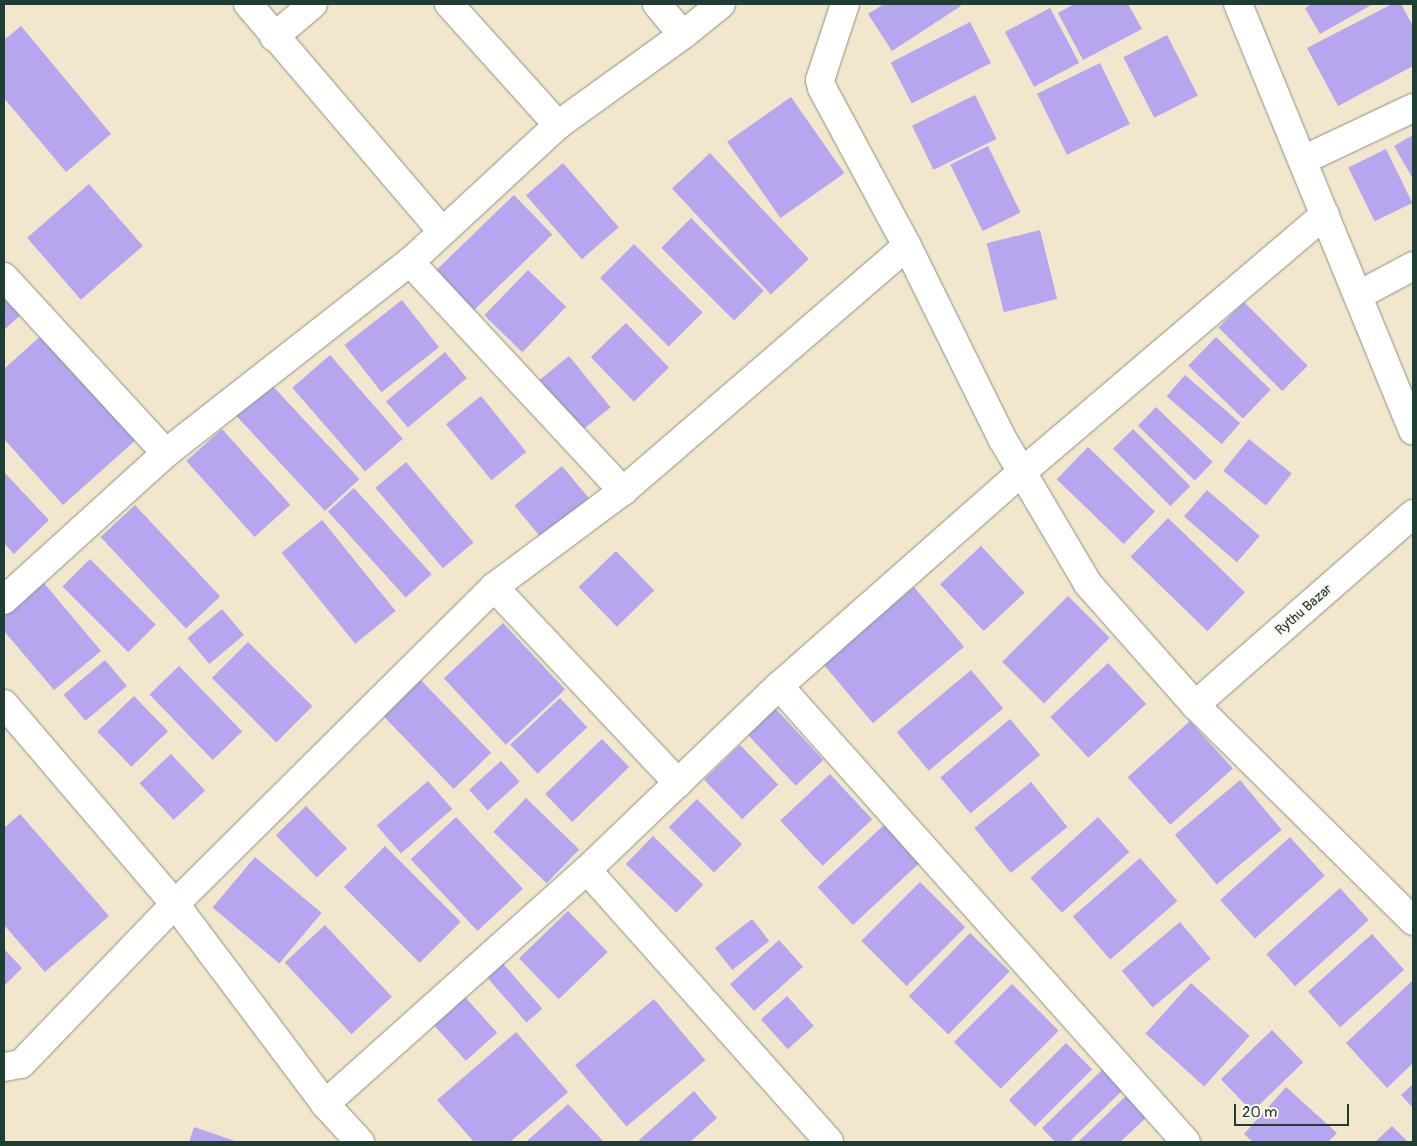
<!DOCTYPE html>
<html>
<head>
<meta charset="utf-8">
<style>
	body { margin:0 }
	#map { position:relative; width:1417px; height:1146px; overflow:hidden; background:#f2e7cc; font-family:Pangolin,sans-serif }
	div>[style] { position:absolute }
	.building>* { inset:0; background:#b6a6ef; transform-origin:0 0 }
	.roads { filter:drop-shadow(0 0 1px #889280) drop-shadow(0 0 1px #889280) }
	.minor>* { height:28px; margin:-14px; padding:0 14px; transform-origin:14px; border-radius:14px; background:#fff }
	.major>* { height:28px; margin:-14px; padding:0 14px; transform-origin:14px; border-radius:14px; background:#fff }
	span { translate:-50% -50%; white-space:nowrap; text-align:center; line-height:1.15; -webkit-text-stroke:4px #fbf7ec; paint-order:stroke }
	.street-label { font-size:14px; color:#1f3d34 }
	.frame { position:absolute; inset:0; border:5px solid #1f3d34; pointer-events:none }
	.scale { position:absolute; left:1234px; top:1104px; width:115px; height:22px; box-sizing:border-box; border:2px solid #1f3d34; border-top:0; padding-left:6px; font-size:15px; line-height:18px; white-space:nowrap; color:#1f3d34; -webkit-text-stroke:4px #fbf7ec; paint-order:stroke }
</style>
</head>
<body>
<div id="map">
	<div class="building">
		<i style="clip-path:polygon(884px 4px,960px 4px,961px 6px,892px 51px,868px 14px)"></i>
		<i style="clip-path:polygon(1074px 4px,1128px 4px,1142px 29px,1083px 60px,1058px 13px)"></i>
		<i style="clip-path:polygon(1312px 4px,1373px 4px,1320px 34px,1305px 8px)"></i>
		<i style="clip-path:polygon(1392px 4px,1401px 4px,1413px 26px,1413px 66px,1338px 106px,1307px 48px)"></i>
		<i style="left:1050px;top:8px;width:62px;height:51px;rotate:62deg"></i>
		<i style="left:970px;top:22px;width:46px;height:89px;rotate:63deg"></i>
		<i style="clip-path:polygon(21px 26px,111px 134px,66px 172px,4px 98px,4px 40px)"></i>
		<i style="left:1167px;top:35px;width:68px;height:49px;rotate:63deg"></i>
		<i style="left:1100px;top:63px;width:68px;height:70px;rotate:64deg"></i>
		<i style="left:975px;top:95px;width:49px;height:70px;rotate:64deg"></i>
		<i style="left:791px;top:97px;width:93px;height:78px;rotate:55deg"></i>
		<i style="clip-path:polygon(1413px 135px,1413px 179px,1394px 146px)"></i>
		<i style="left:988px;top:146px;width:74px;height:42px;rotate:64deg"></i>
		<i style="left:1386px;top:149px;width:60px;height:42px;rotate:64deg"></i>
		<i style="left:710px;top:153px;width:145px;height:52px;rotate:47deg"></i>
		<i style="left:563px;top:163px;width:85px;height:49px;rotate:49deg"></i>
		<i style="left:89px;top:184px;width:82px;height:82px;rotate:49deg"></i>
		<i style="left:514px;top:195px;width:55px;height:110px;rotate:46deg"></i>
		<i style="left:691px;top:218px;width:103px;height:42px;rotate:45deg"></i>
		<i style="left:1040px;top:230px;width:71px;height:55px;rotate:76deg"></i>
		<i style="left:634px;top:244px;width:97px;height:48px;rotate:45deg"></i>
		<i style="left:528px;top:270px;width:53px;height:63px;rotate:44deg"></i>
		<i style="clip-path:polygon(4px 288px,25px 311px,4px 330px)"></i>
		<i style="left:402px;top:300px;width:60px;height:73px;rotate:52deg"></i>
		<i style="left:1244px;top:302px;width:90px;height:36px;rotate:45deg"></i>
		<i style="left:626px;top:323px;width:62px;height:49px;rotate:46deg"></i>
		<i style="clip-path:polygon(44px 333px,138px 438px,63px 505px,4px 439px,4px 369px)"></i>
		<i style="left:1216px;top:337px;width:76px;height:40px;rotate:44deg"></i>
		<i style="left:445px;top:352px;width:34px;height:77px;rotate:50deg"></i>
		<i style="left:330px;top:355px;width:111px;height:50px;rotate:49deg"></i>
		<i style="left:569px;top:356px;width:66px;height:38px;rotate:51deg"></i>
		<i style="left:1185px;top:375px;width:73px;height:28px;rotate:41deg"></i>
		<i style="left:268px;top:381px;width:134px;height:47px;rotate:47deg"></i>
		<i style="left:481px;top:396px;width:72px;height:45px;rotate:51deg"></i>
		<i style="left:1156px;top:407px;width:79px;height:26px;rotate:44deg"></i>
		<i style="left:222px;top:429px;width:102px;height:48px;rotate:48deg"></i>
		<i style="left:1133px;top:429px;width:81px;height:28px;rotate:45deg"></i>
		<i style="left:1249px;top:439px;width:55px;height:41px;rotate:39deg"></i>
		<i style="left:1088px;top:447px;width:93px;height:45px;rotate:44deg"></i>
		<i style="left:406px;top:462px;width:105px;height:40px;rotate:50deg"></i>
		<i style="left:562px;top:466px;width:42px;height:62px;rotate:50deg"></i>
		<i style="clip-path:polygon(4px 472px,49px 520px,14px 554px,4px 543px)"></i>
		<i style="left:354px;top:488px;width:116px;height:35px;rotate:48deg"></i>
		<i style="left:1207px;top:490px;width:70px;height:35px;rotate:41deg"></i>
		<i style="left:135px;top:505px;width:125px;height:47px;rotate:47deg"></i>
		<i style="left:1168px;top:518px;width:107px;height:54px;rotate:44deg"></i>
		<i style="left:322px;top:520px;width:117px;height:52px;rotate:51deg"></i>
		<i style="left:981px;top:546px;width:64px;height:56px;rotate:47deg"></i>
		<i style="left:616px;top:551px;width:55px;height:52px;rotate:46deg"></i>
		<i style="left:90px;top:559px;width:93px;height:39px;rotate:45deg"></i>
		<i style="clip-path:polygon(44px 583px,101px 651px,54px 690px,4px 631px,4px 616px)"></i>
		<i style="left:914px;top:587px;width:78px;height:119px;rotate:50deg"></i>
		<i style="left:1068px;top:596px;width:59px;height:93px;rotate:45deg"></i>
		<i style="left:222px;top:609px;width:34px;height:45px;rotate:50deg"></i>
		<i style="left:503px;top:623px;width:91px;height:81px;rotate:47deg"></i>
		<i style="left:248px;top:642px;width:91px;height:51px;rotate:45deg"></i>
		<i style="left:105px;top:660px;width:34px;height:54px;rotate:50deg"></i>
		<i style="left:1108px;top:663px;width:56px;height:79px;rotate:47deg"></i>
		<i style="left:179px;top:666px;width:91px;height:41px;rotate:46deg"></i>
		<i style="left:971px;top:670px;width:50px;height:97px;rotate:50deg"></i>
		<i style="left:414px;top:673px;width:111px;height:52px;rotate:46deg"></i>
		<i style="left:134px;top:696px;width:49px;height:51px;rotate:46deg"></i>
		<i style="left:560px;top:698px;width:40px;height:68px;rotate:47deg"></i>
		<i style="left:775px;top:708px;width:71px;height:38px;rotate:47deg"></i>
		<i style="left:1010px;top:719px;width:47px;height:91px;rotate:50deg"></i>
		<i style="left:1190px;top:721px;width:64px;height:84px;rotate:48deg"></i>
		<i style="left:602px;top:739px;width:39px;height:79px;rotate:46deg"></i>
		<i style="left:740px;top:745px;width:55px;height:50px;rotate:46deg"></i>
		<i style="left:171px;top:754px;width:50px;height:43px;rotate:47deg"></i>
		<i style="left:501px;top:761px;width:28px;height:43px;rotate:48deg"></i>
		<i style="left:830px;top:774px;width:62px;height:68px;rotate:47deg"></i>
		<i style="left:1240px;top:780px;width:65px;height:85px;rotate:50deg"></i>
		<i style="left:428px;top:781px;width:37px;height:68px;rotate:49deg"></i>
		<i style="left:1031px;top:782px;width:58px;height:73px;rotate:51deg"></i>
		<i style="left:526px;top:798px;width:74px;height:47px;rotate:44deg"></i>
		<i style="left:697px;top:799px;width:64px;height:40px;rotate:45deg"></i>
		<i style="left:306px;top:806px;width:59px;height:42px;rotate:46deg"></i>
		<i style="clip-path:polygon(20px 814px,109px 916px,45px 972px,4px 925px,4px 828px)"></i>
		<i style="left:456px;top:817px;width:98px;height:62px;rotate:47deg"></i>
		<i style="left:1098px;top:817px;width:47px;height:91px;rotate:48deg"></i>
		<i style="left:884px;top:825px;width:52px;height:91px;rotate:47deg"></i>
		<i style="left:653px;top:836px;width:70px;height:39px;rotate:44deg"></i>
		<i style="left:1290px;top:837px;width:52px;height:94px;rotate:48deg"></i>
		<i style="left:385px;top:846px;width:107px;height:58px;rotate:45deg"></i>
		<i style="left:255px;top:857px;width:87px;height:66px;rotate:40deg"></i>
		<i style="left:1140px;top:858px;width:57px;height:89px;rotate:49deg"></i>
		<i style="left:920px;top:882px;width:64px;height:83px;rotate:45deg"></i>
		<i style="left:1340px;top:888px;width:43px;height:99px;rotate:48deg"></i>
		<i style="left:568px;top:911px;width:57px;height:68px;rotate:46deg"></i>
		<i style="left:752px;top:919px;width:28px;height:47px;rotate:52deg"></i>
		<i style="left:1180px;top:922px;width:48px;height:76px;rotate:50deg"></i>
		<i style="left:325px;top:925px;width:98px;height:55px;rotate:47deg"></i>
		<i style="left:970px;top:933px;width:55px;height:88px;rotate:44deg"></i>
		<i style="left:1372px;top:934px;width:48px;height:86px;rotate:48deg"></i>
		<i style="left:779px;top:940px;width:36px;height:66px;rotate:48deg"></i>
		<i style="clip-path:polygon(4px 949px,22px 968px,4px 986px)"></i>
		<i style="left:499px;top:959px;width:66px;height:21px;rotate:49deg"></i>
		<i style="clip-path:polygon(1413px 980px,1413px 1063px,1387px 1088px,1346px 1043px)"></i>
		<i style="left:1191px;top:983px;width:79px;height:68px;rotate:42deg"></i>
		<i style="left:1012px;top:984px;width:66px;height:82px;rotate:45deg"></i>
		<i style="left:787px;top:996px;width:40px;height:35px;rotate:48deg"></i>
		<i style="left:465px;top:997px;width:48px;height:42px;rotate:48deg"></i>
		<i style="left:654px;top:999px;width:80px;height:103px;rotate:50deg"></i>
		<i style="left:1272px;top:1030px;width:45px;height:71px;rotate:46deg"></i>
		<i style="clip-path:polygon(516px 1032px,568px 1092px,510px 1142px,474px 1142px,437px 1100px)"></i>
		<i style="left:1066px;top:1043px;width:37px;height:81px;rotate:45deg"></i>
		<i style="clip-path:polygon(1105px 1067px,1125px 1088px,1069px 1142px,1055px 1142px,1042px 1128px)"></i>
		<i style="clip-path:polygon(1413px 1084px,1413px 1108px,1401px 1095px)"></i>
		<i style="clip-path:polygon(1286px 1087px,1337px 1133px,1328px 1142px,1253px 1142px,1244px 1134px)"></i>
		<i style="clip-path:polygon(694px 1091px,717px 1118px,690px 1142px,640px 1142px,639px 1140px)"></i>
		<i style="clip-path:polygon(1127px 1095px,1148px 1116px,1120px 1142px,1078px 1142px)"></i>
		<i style="clip-path:polygon(568px 1104px,604px 1142px,526px 1142px)"></i>
		<i style="clip-path:polygon(1392px 1126px,1408px 1142px,1375px 1142px)"></i>
		<i style="clip-path:polygon(194px 1127px,238px 1142px,189px 1142px)"></i>
	</div>
	<div class="roads">
		<div class="minor">
			<i style="left:248px;top:4px;width:297px;rotate:49.5deg"></i>
			<i style="left:449px;top:4px;width:163px;rotate:48deg"></i>
			<i style="left:657px;top:4px;width:40px;rotate:50deg"></i>
			<i style="left:683px;top:35px;width:49px;rotate:-39.2deg"></i>
			<i style="left:845px;top:4px;width:80px;rotate:108.2deg"></i>
			<i style="left:820px;top:80px;width:8px;rotate:76deg"></i>
			<i style="left:822px;top:88px;width:179px;rotate:61.7deg"></i>
			<i style="left:907px;top:246px;width:216px;rotate:63.7deg"></i>
			<i style="left:1003px;top:440px;width:167px;rotate:59.4deg"></i>
			<i style="left:1088px;top:584px;width:162px;rotate:48.5deg"></i>
			<i style="left:1195px;top:705px;width:307px;rotate:44.7deg"></i>
			<i style="left:274px;top:37px;width:51px;rotate:-40.2deg"></i>
			<i style="left:1303px;top:160px;width:122px;rotate:-25.3deg"></i>
			<i style="left:410px;top:262px;width:313px;rotate:47.1deg"></i>
			<i style="left:4px;top:277px;width:239px;rotate:47.4deg"></i>
			<i style="left:1359px;top:295px;width:61px;rotate:-28.2deg"></i>
			<i style="left:494px;top:587px;width:269px;rotate:46.8deg"></i>
			<i style="left:4px;top:600px;width:219px;rotate:-42.2deg"></i>
			<i style="left:166px;top:453px;width:310px;rotate:-38.1deg"></i>
			<i style="left:410px;top:262px;width:202px;rotate:-42.8deg"></i>
			<i style="left:558px;top:125px;width:154px;rotate:-35.8deg"></i>
			<i style="left:779px;top:686px;width:611px;rotate:48.25deg"></i>
			<i style="left:4px;top:704px;width:263px;rotate:49.5deg"></i>
			<i style="left:175px;top:904px;width:250px;rotate:53.1deg"></i>
			<i style="left:325px;top:1104px;width:52px;rotate:47.4deg"></i>
			<i style="left:1195px;top:705px;width:290px;rotate:-41.2deg"></i>
			<i style="left:587px;top:870px;width:364px;rotate:48.3deg"></i>
			<i style="left:4px;top:1067px;width:17px;rotate:-10deg"></i>
			<i style="left:21px;top:1064px;width:222px;rotate:-46.1deg"></i>
			<i style="left:175px;top:904px;width:450px;rotate:-44.8deg"></i>
			<i style="left:494px;top:587px;width:161px;rotate:-36.7deg"></i>
			<i style="left:623px;top:491px;width:375px;rotate:-40.8deg"></i>
			<i style="left:325px;top:1104px;width:351px;rotate:-41.8deg"></i>
			<i style="left:587px;top:870px;width:266px;rotate:-43.8deg"></i>
			<i style="left:779px;top:686px;width:322px;rotate:-41.4deg"></i>
			<i style="left:1021px;top:473px;width:399px;rotate:-40.4deg"></i>
		</div>
		<div class="major">
			<i style="left:1238px;top:4px;width:461px;rotate:67.7deg"></i>
		</div>
	</div>
	<div class="street-label">
		<span style="left:1304px;top:610px;rotate:-41deg">Rythu Bazar</span>
	</div>
	<div class="frame"></div>
	<div class="scale">20 m</div>
</div>
</body>
</html>
